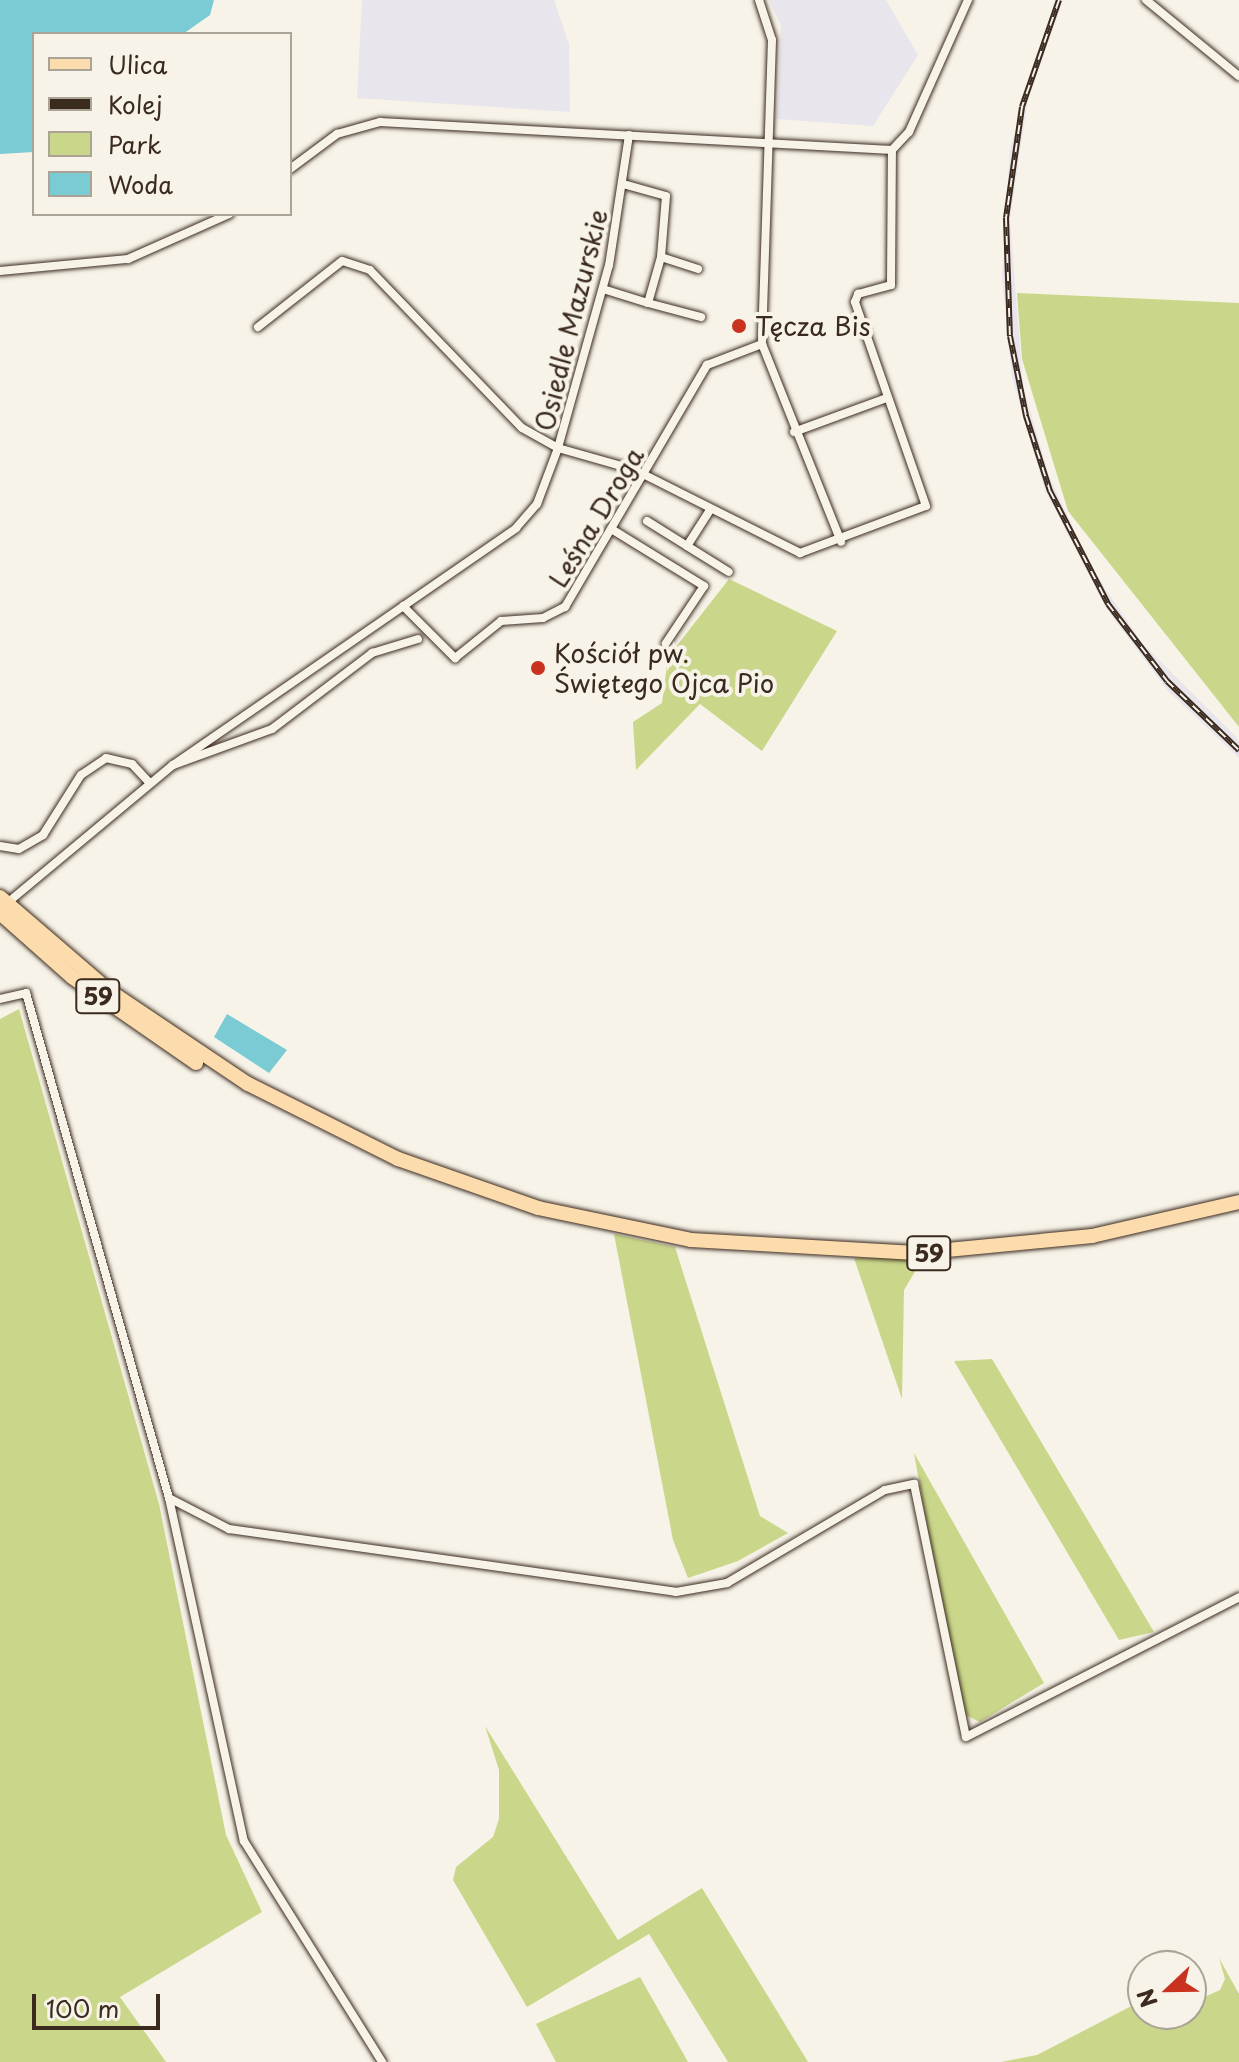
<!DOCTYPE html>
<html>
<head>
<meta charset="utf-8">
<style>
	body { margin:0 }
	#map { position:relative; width:1239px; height:2062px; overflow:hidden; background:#f7f3e8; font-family:"Playpen Sans",sans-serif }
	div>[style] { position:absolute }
	.built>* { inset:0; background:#e9e5ec }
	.green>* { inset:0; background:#cad78a }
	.water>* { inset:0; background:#7acbd3 }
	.roads { filter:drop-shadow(0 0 2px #3b2a1e) drop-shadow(0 0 2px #3b2a1e) }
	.street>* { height:8px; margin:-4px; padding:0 4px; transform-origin:4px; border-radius:4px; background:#f7f3e8 }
	.primary>* { height:14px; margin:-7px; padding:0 7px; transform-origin:7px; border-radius:7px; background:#fcdcac }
	.rail>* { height:6px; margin-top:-3px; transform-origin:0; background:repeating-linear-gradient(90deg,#f7f3e8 0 9px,#3b2a1e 0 18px); box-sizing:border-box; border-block:2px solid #3b2a1e }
	.dots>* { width:22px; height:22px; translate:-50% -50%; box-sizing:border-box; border:4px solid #f7f3e8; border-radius:50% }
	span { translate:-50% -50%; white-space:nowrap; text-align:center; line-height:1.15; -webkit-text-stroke:8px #f7f3e8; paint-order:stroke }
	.shield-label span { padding:2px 6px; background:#f7f3e8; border:2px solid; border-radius:6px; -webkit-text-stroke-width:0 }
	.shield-label { font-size:24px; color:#3b2a1e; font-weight:700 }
	.street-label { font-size:26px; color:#3b2a1e }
	.poi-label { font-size:26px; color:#3b2a1e }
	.left { translate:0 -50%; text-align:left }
	.legend { position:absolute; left:32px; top:32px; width:260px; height:184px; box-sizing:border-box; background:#f7f3e8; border:2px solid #aca397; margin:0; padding:10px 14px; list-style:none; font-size:24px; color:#3b2a1e }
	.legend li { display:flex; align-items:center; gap:16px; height:40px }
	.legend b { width:40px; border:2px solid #aca397 }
	.north { position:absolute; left:1127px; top:1950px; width:80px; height:80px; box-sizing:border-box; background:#f7f3e8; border:2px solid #aca397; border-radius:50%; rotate:248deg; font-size:22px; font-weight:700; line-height:32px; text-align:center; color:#3b2a1e }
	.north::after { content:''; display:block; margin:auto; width:28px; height:36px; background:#c8321e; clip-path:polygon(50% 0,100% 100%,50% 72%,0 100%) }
	.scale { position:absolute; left:32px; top:1994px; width:128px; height:36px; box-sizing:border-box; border:4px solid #3b2a1e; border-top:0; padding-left:10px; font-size:24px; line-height:28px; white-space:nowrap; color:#3b2a1e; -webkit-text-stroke:6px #f7f3e8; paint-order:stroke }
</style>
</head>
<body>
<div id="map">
	<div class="built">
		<i style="clip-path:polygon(362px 0,554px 0,569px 44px,570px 112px,357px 98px)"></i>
		<i style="clip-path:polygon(769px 0,886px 0,918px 55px,873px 126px,777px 119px,781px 26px)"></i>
		<i style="clip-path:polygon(1055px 0,1063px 0,1028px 98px,1010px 219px,1023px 386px,1049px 476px,1092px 569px,1143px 644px,1239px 740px,1239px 758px,1168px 691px,1106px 608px,1045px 490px,1012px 377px,1002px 278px,1010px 149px)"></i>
	</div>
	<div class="green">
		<i style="clip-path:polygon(1017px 293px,1239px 303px,1239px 727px,1068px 511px,1022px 359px)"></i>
		<i style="clip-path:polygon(729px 579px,837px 631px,762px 751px,700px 704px,636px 770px,633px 722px,662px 703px,668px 657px)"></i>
		<i style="clip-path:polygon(19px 1009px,159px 1504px,226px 1835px,262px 1912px,120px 1997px,166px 2062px,0 2062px,0 1019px)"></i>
		<i style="clip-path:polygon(614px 1234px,675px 1247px,760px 1516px,788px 1533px,738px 1561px,688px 1578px,673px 1540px)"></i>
		<i style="clip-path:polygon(854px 1258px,923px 1258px,904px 1290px,902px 1399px)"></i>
		<i style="clip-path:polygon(992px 1359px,1109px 1556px,1154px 1632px,1119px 1640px,954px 1361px)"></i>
		<i style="clip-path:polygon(914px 1453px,1044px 1683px,980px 1722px,961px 1713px,957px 1694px)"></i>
		<i style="clip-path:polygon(485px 1726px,618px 1940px,702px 1888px,808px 2062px,728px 2062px,649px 1934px,527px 2007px,453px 1880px,456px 1867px,493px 1837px,499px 1819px,499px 1770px)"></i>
		<i style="clip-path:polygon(1219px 1958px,1239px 1994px,1239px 2062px,1001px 2062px,1037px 2055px,1143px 2000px,1143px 2014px,1191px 2014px,1191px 2003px,1220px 1990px,1225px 1979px)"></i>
		<i style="clip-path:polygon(640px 1977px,688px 2062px,556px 2062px,536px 2024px)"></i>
	</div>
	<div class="water">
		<i style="clip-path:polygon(0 0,214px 0,210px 15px,183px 34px,34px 34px,34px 152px,0 154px)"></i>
		<i style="clip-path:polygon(227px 1014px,287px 1050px,269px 1073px,214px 1037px)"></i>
	</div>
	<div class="roads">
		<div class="street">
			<i style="left:759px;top:0;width:42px;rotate:72deg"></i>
			<i style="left:772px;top:40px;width:304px;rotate:91.9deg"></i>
			<i style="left:762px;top:344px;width:213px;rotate:68.2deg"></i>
			<i style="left:1146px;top:0;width:120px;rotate:39.3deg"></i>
			<i style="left:629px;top:135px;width:132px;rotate:98.7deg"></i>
			<i style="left:609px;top:265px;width:190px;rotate:105.6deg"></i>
			<i style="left:558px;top:448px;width:80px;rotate:15.9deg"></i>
			<i style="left:635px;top:470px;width:185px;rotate:26.7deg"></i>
			<i style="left:800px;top:553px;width:134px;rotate:-20.5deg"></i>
			<i style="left:926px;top:506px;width:216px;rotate:-109.2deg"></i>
			<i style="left:855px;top:302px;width:9px;rotate:-69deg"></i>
			<i style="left:858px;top:294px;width:34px;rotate:-15deg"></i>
			<i style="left:891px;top:285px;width:135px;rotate:-89.6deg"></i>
			<i style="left:290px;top:169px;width:59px;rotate:-36.7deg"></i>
			<i style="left:337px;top:134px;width:45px;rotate:-15.6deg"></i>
			<i style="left:380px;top:122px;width:513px;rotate:3.13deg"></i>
			<i style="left:892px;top:150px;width:25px;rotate:-47deg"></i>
			<i style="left:909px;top:132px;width:145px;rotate:-65.9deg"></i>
			<i style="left:661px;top:257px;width:39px;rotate:18deg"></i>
			<i style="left:0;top:271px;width:129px;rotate:-5.4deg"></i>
			<i style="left:128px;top:259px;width:111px;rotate:-24deg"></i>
			<i style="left:603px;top:289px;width:47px;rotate:17.3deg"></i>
			<i style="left:648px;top:303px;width:48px;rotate:-74.2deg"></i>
			<i style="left:661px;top:257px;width:61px;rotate:-85.3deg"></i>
			<i style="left:666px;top:196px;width:45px;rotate:-164.4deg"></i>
			<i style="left:648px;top:303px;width:55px;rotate:14.8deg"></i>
			<i style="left:794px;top:432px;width:99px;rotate:-20.1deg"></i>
			<i style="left:647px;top:521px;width:47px;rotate:32deg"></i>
			<i style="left:687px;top:546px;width:43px;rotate:-57.4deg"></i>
			<i style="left:613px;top:530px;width:107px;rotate:31.6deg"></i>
			<i style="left:704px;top:586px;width:69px;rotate:123.7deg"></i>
			<i style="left:687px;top:546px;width:49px;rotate:31.8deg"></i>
			<i style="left:403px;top:606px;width:74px;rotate:45deg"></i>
			<i style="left:455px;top:658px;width:59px;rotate:-38.8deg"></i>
			<i style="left:501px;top:621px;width:42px;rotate:-4.1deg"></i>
			<i style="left:543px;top:618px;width:25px;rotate:-27deg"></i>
			<i style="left:565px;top:607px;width:281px;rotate:-59.6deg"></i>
			<i style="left:707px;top:365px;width:59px;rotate:-20.9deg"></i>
			<i style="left:173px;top:765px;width:417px;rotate:-34.6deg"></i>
			<i style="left:516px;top:528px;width:32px;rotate:-49deg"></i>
			<i style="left:537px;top:504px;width:60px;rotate:-69.4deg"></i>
			<i style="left:558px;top:448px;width:41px;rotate:-150.9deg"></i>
			<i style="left:522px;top:428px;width:219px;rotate:-133.9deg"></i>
			<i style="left:370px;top:270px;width:29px;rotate:-162deg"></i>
			<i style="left:342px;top:261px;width:107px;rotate:141.8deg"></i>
			<i style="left:0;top:846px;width:19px;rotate:9deg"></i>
			<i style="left:19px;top:849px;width:28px;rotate:-30deg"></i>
			<i style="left:43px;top:835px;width:71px;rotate:-57.7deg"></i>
			<i style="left:81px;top:775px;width:30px;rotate:-34deg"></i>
			<i style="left:106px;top:758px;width:27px;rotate:13deg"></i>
			<i style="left:132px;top:764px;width:25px;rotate:47deg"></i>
			<i style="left:6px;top:904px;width:217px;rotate:-39.8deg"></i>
			<i style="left:173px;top:765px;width:105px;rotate:-20deg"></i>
			<i style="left:272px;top:729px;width:126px;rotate:-37.2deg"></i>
			<i style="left:372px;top:653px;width:48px;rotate:-16.9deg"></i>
			<i style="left:0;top:999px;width:27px;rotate:-13deg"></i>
			<i style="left:26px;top:993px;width:525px;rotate:74.19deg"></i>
			<i style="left:169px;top:1498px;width:351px;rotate:77.7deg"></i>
			<i style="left:244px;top:1841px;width:261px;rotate:58deg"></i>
			<i style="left:169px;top:1498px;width:68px;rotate:27.3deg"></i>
			<i style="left:229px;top:1529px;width:451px;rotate:8deg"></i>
			<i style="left:676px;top:1592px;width:52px;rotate:-10deg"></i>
			<i style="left:727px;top:1583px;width:183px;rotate:-30.5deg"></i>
			<i style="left:885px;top:1490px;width:30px;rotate:-12deg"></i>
			<i style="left:914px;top:1484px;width:258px;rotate:78.4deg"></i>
			<i style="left:966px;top:1737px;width:307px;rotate:-27.1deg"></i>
		</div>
		<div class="primary">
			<i style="left:0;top:897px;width:143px;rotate:40.7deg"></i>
			<i style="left:108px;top:990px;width:169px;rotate:33.9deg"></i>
			<i style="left:248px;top:1084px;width:168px;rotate:26.6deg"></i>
			<i style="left:398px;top:1159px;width:148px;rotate:19.3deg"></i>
			<i style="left:538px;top:1208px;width:156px;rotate:11.8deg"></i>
			<i style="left:691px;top:1240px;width:225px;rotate:3.3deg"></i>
			<i style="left:916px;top:1253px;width:177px;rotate:-5.5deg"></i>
			<i style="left:1092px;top:1236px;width:151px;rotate:-13deg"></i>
			<i style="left:0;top:913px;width:96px;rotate:41.6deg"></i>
			<i style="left:72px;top:977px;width:151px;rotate:34.7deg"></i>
		</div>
	</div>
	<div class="rail">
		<i style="left:1059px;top:0;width:113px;rotate:109.1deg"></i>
		<i style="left:1022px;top:107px;width:112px;rotate:98.2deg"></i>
		<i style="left:1006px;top:218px;width:118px;rotate:88.1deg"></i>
		<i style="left:1010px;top:336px;width:82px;rotate:78.7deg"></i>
		<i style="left:1026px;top:416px;width:79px;rotate:72.3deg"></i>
		<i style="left:1050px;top:491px;width:127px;rotate:62.8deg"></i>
		<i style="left:1108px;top:604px;width:97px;rotate:52.5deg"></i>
		<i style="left:1167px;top:681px;width:100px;rotate:43.8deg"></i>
	</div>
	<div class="dots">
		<i style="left:739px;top:326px;background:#c8321e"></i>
		<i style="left:538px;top:668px;background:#c8321e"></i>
	</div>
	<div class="shield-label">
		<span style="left:98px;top:996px">59</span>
		<span style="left:929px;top:1253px">59</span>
	</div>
	<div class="street-label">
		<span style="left:571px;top:320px;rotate:-76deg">Osiedle Mazurskie</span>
		<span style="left:596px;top:517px;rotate:-59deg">Leśna Droga</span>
	</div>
	<div class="poi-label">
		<span class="left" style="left:755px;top:326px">Tęcza Bis</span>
		<span class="left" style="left:554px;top:668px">Kościół pw.<br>Świętego Ojca Pio</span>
	</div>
	<ul class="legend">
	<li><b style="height:10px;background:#fcdcac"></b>Ulica</li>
	<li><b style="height:10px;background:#3b2a1e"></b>Kolej</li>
	<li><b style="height:22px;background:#cad78a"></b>Park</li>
	<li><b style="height:22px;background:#7acbd3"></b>Woda</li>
	</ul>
	<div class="north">N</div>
	<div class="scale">100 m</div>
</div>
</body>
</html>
